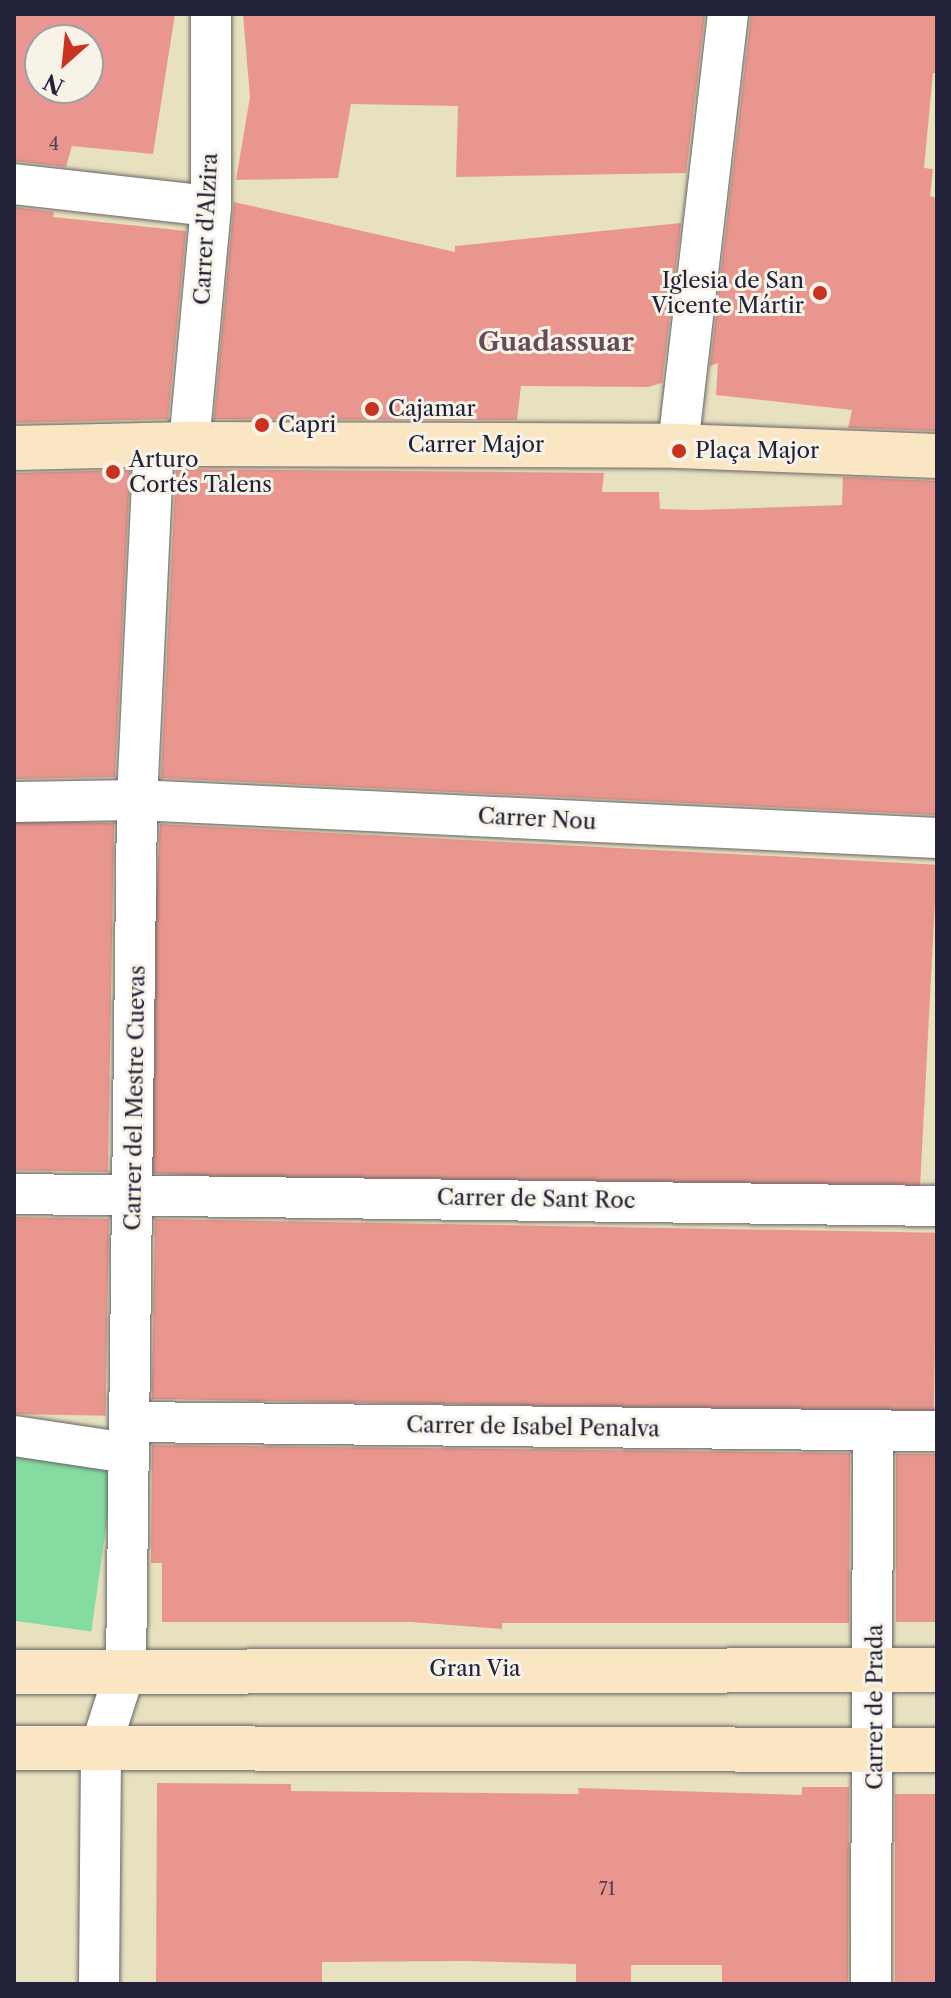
<!DOCTYPE html>
<html>
<head>
<meta charset="utf-8">
<style>
	body { margin:0 }
	#map { position:relative; width:951px; height:1998px; overflow:hidden; background:#e8e1bf; font-family:"Libre Caslon Text",serif }
	div>[style] { position:absolute }
	.green>* { inset:0; background:#85dca0; transform-origin:0 0 }
	.building>* { inset:0; background:#e9978e; transform-origin:0 0 }
	.roads { filter:drop-shadow(0 0 2px #676569) drop-shadow(0 0 2px #676569) }
	.street>* { height:40px; margin:-20px; padding:0 20px; transform-origin:20px; border-radius:20px; background:#fff }
	.secondary>* { height:44px; margin:-22px; padding:0 22px; transform-origin:22px; border-radius:22px; background:#fbe6c4 }
	.dots>* { width:22px; height:22px; translate:-50% -50%; box-sizing:border-box; border:4px solid #f7f3e8; border-radius:50% }
	span { translate:-50% -50%; white-space:nowrap; text-align:center; line-height:1.15; -webkit-text-stroke:6px #f7f3e8; paint-order:stroke }
	.number-label { font-size:18px; color:#543f50 }
	.number-label span { -webkit-text-stroke-width:0 }
	.street-label { font-size:22px; color:#22223b }
	.poi-label { font-size:22px; color:#22223b }
	.right { translate:-100% -50%; text-align:right }
	.left { translate:0 -50%; text-align:left }
	.quarter-label { font-size:26px; color:#684b58; font-weight:700 }
	.frame { position:absolute; inset:0; border:16px solid #22223b; pointer-events:none }
	.north { position:absolute; left:24px; top:24px; width:80px; height:80px; box-sizing:border-box; background:#f7f3e8; border:2px solid #a29fa3; border-radius:50%; rotate:207deg; font-size:22px; font-weight:700; line-height:32px; text-align:center; color:#22223b }
	.north::after { content:''; display:block; margin:auto; width:28px; height:36px; background:#c8321e; clip-path:polygon(50% 0,100% 100%,50% 72%,0 100%) }
</style>
</head>
<body>
<div id="map">
	<div class="green">
		<i style="left:14px;top:1449px;width:102px;height:170px;rotate:8deg"></i>
	</div>
	<div class="building">
		<i style="clip-path:polygon(evenodd,14px 14px,175px 14px,153px 154px,72px 146px,66px 167px,14px 161px,14px 14px,40px 40px,88px 40px,88px 88px,40px 88px,40px 40px)"></i>
		<i style="clip-path:polygon(243px 14px,705px 14px,686px 173px,456px 177px,458px 106px,351px 104px,338px 178px,236px 180px,250px 97px)"></i>
		<i style="clip-path:polygon(751px 14px,937px 14px,937px 73px,933px 73px,924px 168px,933px 169px,930px 196px,937px 198px,937px 431px,848px 428px,852px 410px,716px 395px,718px 363px,710px 366px)"></i>
		<i style="clip-path:polygon(234px 202px,455px 252px,455px 246px,681px 223px,662px 383px,648px 387px,521px 386px,517px 420px,214px 419px)"></i>
		<i style="clip-path:polygon(14px 207px,54px 212px,53px 217px,186px 231px,168px 419px,14px 423px)"></i>
		<i style="clip-path:polygon(176px 469px,604px 473px,602px 492px,659px 492px,660px 509px,697px 510px,842px 505px,843px 477px,937px 481px,937px 815px,161px 778px)"></i>
		<i style="clip-path:polygon(130px 470px,115px 777px,14px 779px,14px 473px)"></i>
		<i style="left:114px;top:823px;width:349px;height:100px;rotate:91deg"></i>
		<i style="left:160px;top:824px;width:778px;height:349px;rotate:3deg"></i>
		<i style="left:14px;top:1217px;width:95px;height:197px;rotate:1deg"></i>
		<i style="left:155px;top:1219px;width:782px;height:180px;rotate:1deg"></i>
		<i style="clip-path:polygon(152px 1445px,850px 1453px,849px 1623px,502px 1623px,502px 1629px,411px 1622px,162px 1622px,162px 1563px,151px 1563px)"></i>
		<i style="left:896px;top:1454px;width:41px;height:168px"></i>
		<i style="clip-path:polygon(157px 1783px,291px 1784px,291px 1791px,579px 1794px,578px 1788px,802px 1795px,802px 1787px,849px 1787px,848px 1984px,722px 1984px,722px 1965px,631px 1965px,631px 1984px,576px 1984px,576px 1964px,465px 1961px,322px 1962px,322px 1983px,156px 1984px)"></i>
		<i style="left:895px;top:1794px;width:42px;height:190px"></i>
	</div>
	<div class="roads">
		<div class="street">
			<i style="left:14px;top:184px;width:198px;rotate:6.4deg"></i>
			<i style="left:189px;top:444px;width:239px;rotate:-84.7deg"></i>
			<i style="left:211px;top:206px;width:192px;rotate:-90deg"></i>
			<i style="left:678px;top:446px;width:435px;rotate:-83.4deg"></i>
			<i style="left:14px;top:802px;width:123px;rotate:-0.9deg"></i>
			<i style="left:137px;top:800px;width:801px;rotate:2.72deg"></i>
			<i style="left:14px;top:1194px;width:923px;rotate:0.74deg"></i>
			<i style="left:129px;top:1422px;width:808px;rotate:0.64deg"></i>
			<i style="left:14px;top:1436px;width:115px;rotate:8.5deg"></i>
			<i style="left:99px;top:1984px;width:238px;rotate:-89.5deg"></i>
			<i style="left:101px;top:1746px;width:82px;rotate:-72.2deg"></i>
			<i style="left:126px;top:1668px;width:868px;rotate:-89.27deg"></i>
			<i style="left:137px;top:800px;width:354px;rotate:-87.3deg"></i>
			<i style="left:871px;top:1984px;width:553px;rotate:-89.79deg"></i>
		</div>
		<div class="secondary">
			<i style="left:14px;top:448px;width:175px;rotate:-1.3deg"></i>
			<i style="left:189px;top:444px;width:489px;rotate:0.2deg"></i>
			<i style="left:678px;top:446px;width:259px;rotate:2.2deg"></i>
			<i style="left:14px;top:1672px;width:923px;rotate:-0.12deg"></i>
			<i style="left:14px;top:1748px;width:923px;rotate:0.12deg"></i>
		</div>
	</div>
	<div class="dots">
		<i style="left:820px;top:293px;background:#c8321e"></i>
		<i style="left:372px;top:409px;background:#c8321e"></i>
		<i style="left:262px;top:425px;background:#c8321e"></i>
		<i style="left:679px;top:451px;background:#c8321e"></i>
		<i style="left:113px;top:472px;background:#c8321e"></i>
	</div>
	<div class="number-label">
		<span style="left:54px;top:144px">4</span>
		<span style="left:607px;top:1889px">71</span>
	</div>
	<div class="street-label">
		<span style="left:206px;top:229px;rotate:-87deg">Carrer d'Alzira</span>
		<span style="left:476px;top:445px">Carrer Major</span>
		<span style="left:537px;top:819px;rotate:3deg">Carrer Nou</span>
		<span style="left:135px;top:1098px;rotate:-89deg">Carrer del Mestre Cuevas</span>
		<span style="left:536px;top:1199px;rotate:1deg">Carrer de Sant Roc</span>
		<span style="left:533px;top:1427px;rotate:1deg">Carrer de Isabel Penalva</span>
		<span style="left:475px;top:1669px">Gran Via</span>
		<span style="left:875px;top:1707px;rotate:-90deg">Carrer de Prada</span>
	</div>
	<div class="poi-label">
		<span class="right" style="left:804px;top:293px">Iglesia de San<br>Vicente Mártir</span>
		<span class="left" style="left:388px;top:409px">Cajamar</span>
		<span class="left" style="left:278px;top:425px">Capri</span>
		<span class="left" style="left:695px;top:451px">Plaça Major</span>
		<span class="left" style="left:129px;top:472px">Arturo<br>Cortés Talens</span>
	</div>
	<div class="quarter-label">
		<span style="left:556px;top:343px">Guadassuar</span>
	</div>
	<div class="frame"></div>
	<div class="north">N</div>
</div>
</body>
</html>
